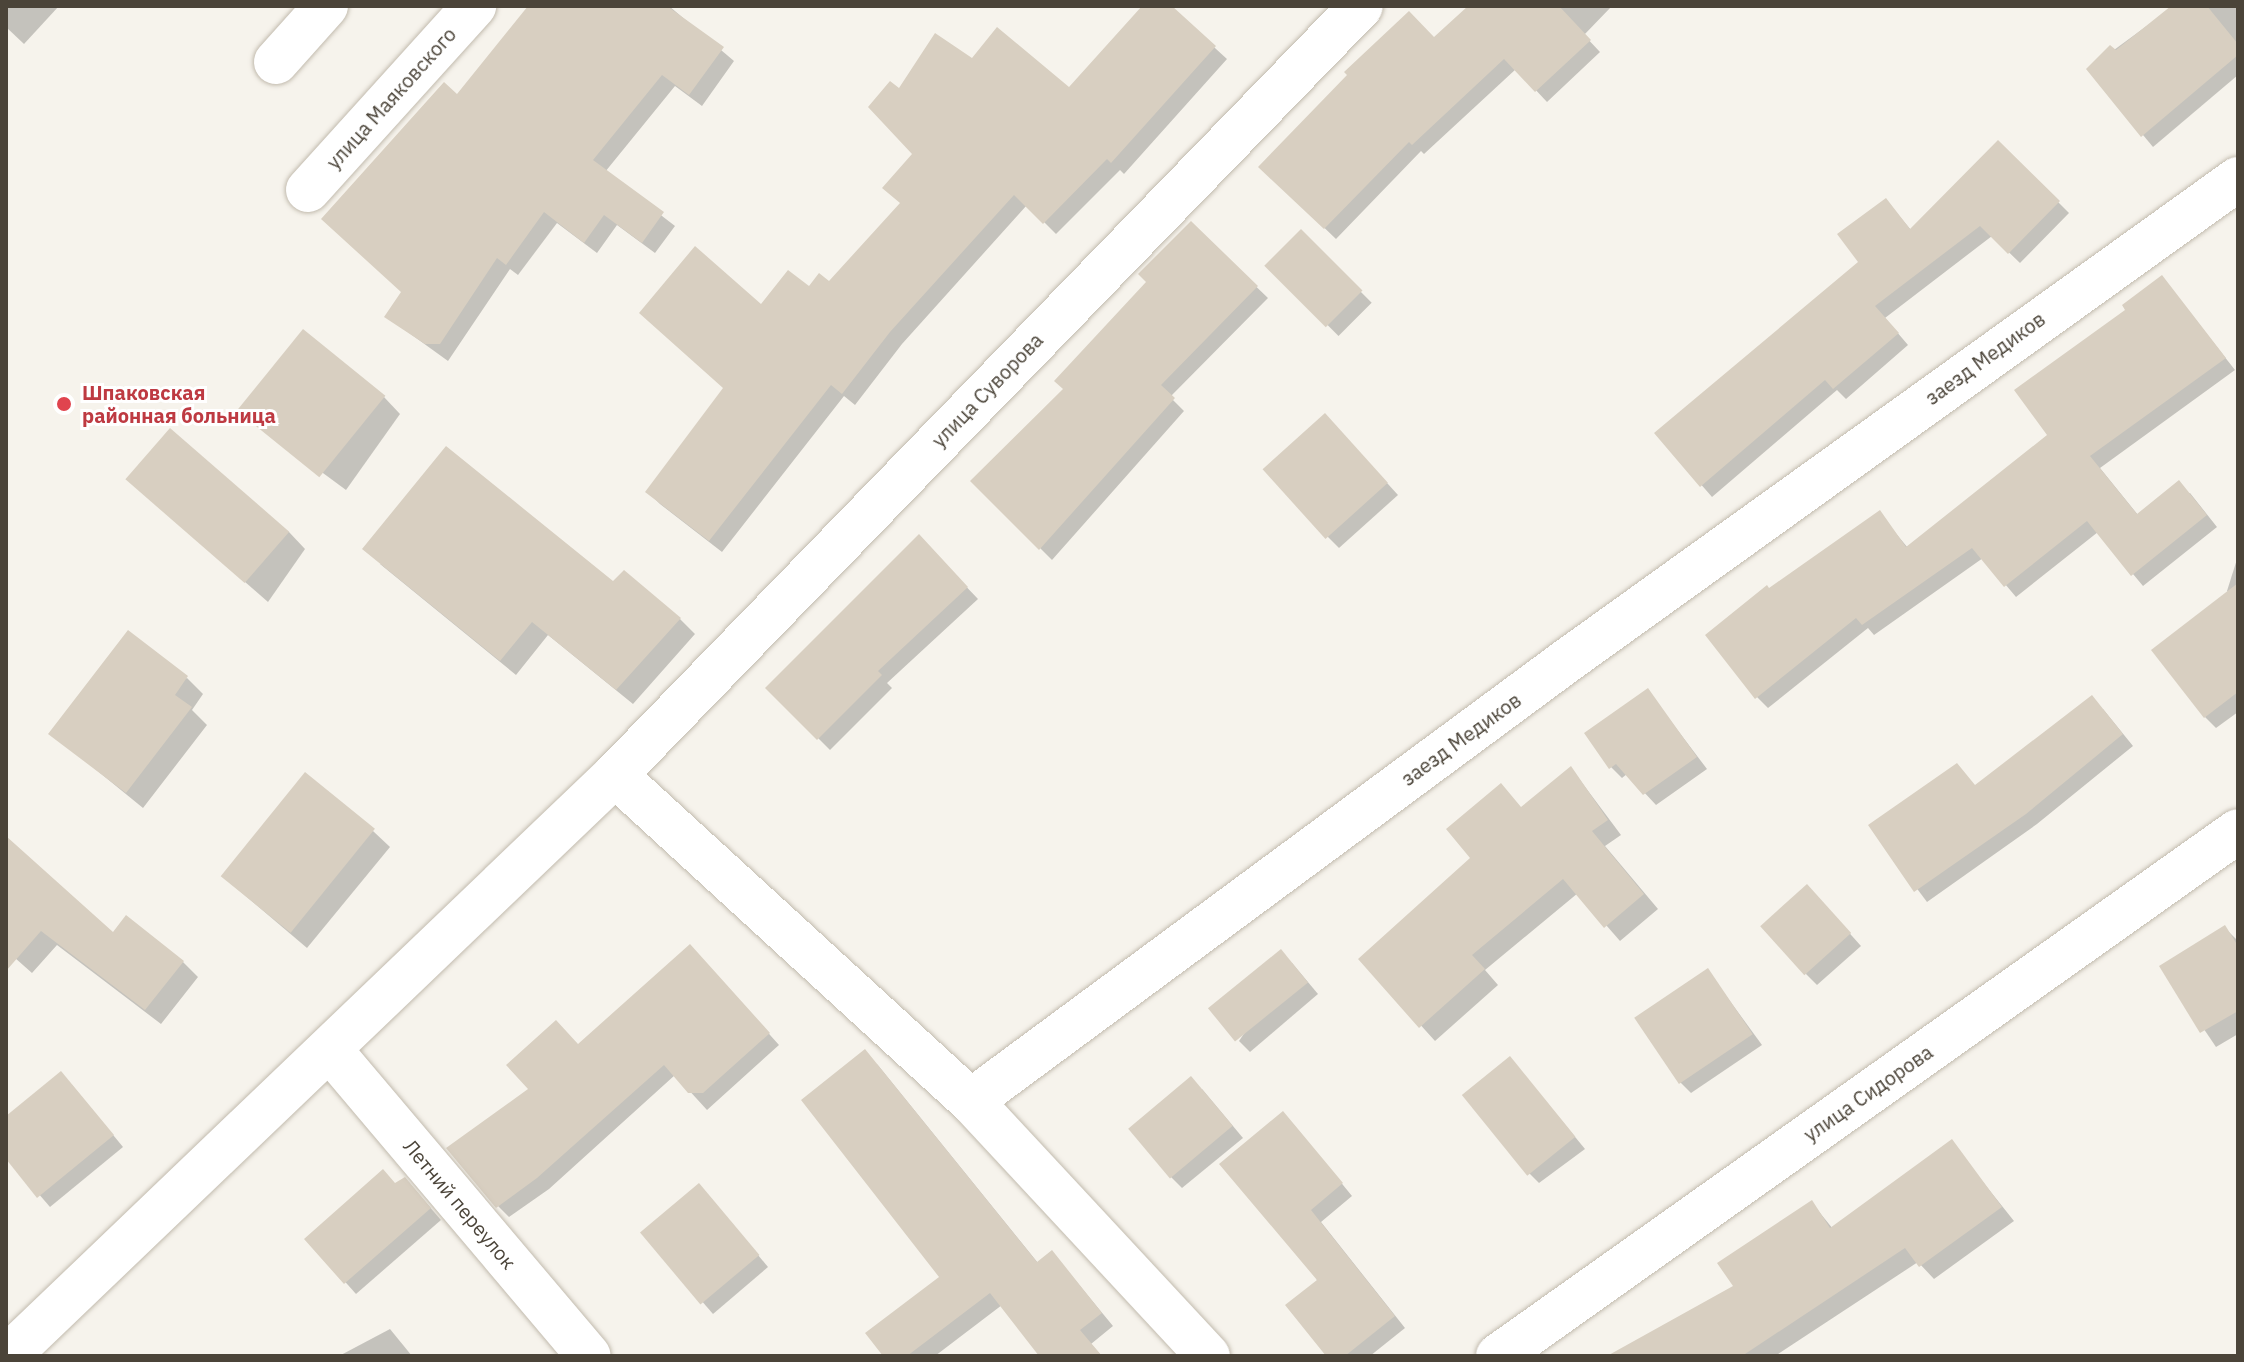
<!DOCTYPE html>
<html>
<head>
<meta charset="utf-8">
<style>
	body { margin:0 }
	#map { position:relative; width:2244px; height:1362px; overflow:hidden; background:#f6f3ec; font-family:"IBM Plex Sans",sans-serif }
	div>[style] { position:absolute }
	.shadow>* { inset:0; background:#0003; transform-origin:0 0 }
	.building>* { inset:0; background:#d8cfc1; transform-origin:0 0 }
	.roads { filter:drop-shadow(0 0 2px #c2bbae) drop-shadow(0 0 2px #c2bbae) }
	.minor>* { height:44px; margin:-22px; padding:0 22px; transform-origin:22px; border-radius:22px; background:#fff }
	.dots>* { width:22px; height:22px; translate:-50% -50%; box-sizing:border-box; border:4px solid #fff; border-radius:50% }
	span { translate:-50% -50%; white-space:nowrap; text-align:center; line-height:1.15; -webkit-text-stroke:6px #fff; paint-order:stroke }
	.street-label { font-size:20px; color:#4b4439 }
	.health-label { font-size:20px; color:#be3a42; font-weight:700 }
	.left { translate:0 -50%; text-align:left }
	.frame { position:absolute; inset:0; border:8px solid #4b4439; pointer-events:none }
</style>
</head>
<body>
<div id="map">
	<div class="shadow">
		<i style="clip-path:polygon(6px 6px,59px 6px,24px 44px,6px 27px)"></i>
		<i style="clip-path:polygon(533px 6px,669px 6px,734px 61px,702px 106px,675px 86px,605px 172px,675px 226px,655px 253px,617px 225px,597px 253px,557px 223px,518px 275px,510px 269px,448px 361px,387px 317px,403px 292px,457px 97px)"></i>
		<i style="clip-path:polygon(1144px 6px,1169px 6px,1227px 59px,1124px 174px,1120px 170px,1056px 234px,1027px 205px,902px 344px,855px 405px,844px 396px,722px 552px,660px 504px,648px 492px,725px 388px,761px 307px,829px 284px,902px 204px,885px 188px,915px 154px,899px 91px,973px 61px,1069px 89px)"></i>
		<i style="clip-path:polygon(1471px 6px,1612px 6px,1584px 35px,1600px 52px,1547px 102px,1516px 69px,1424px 154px,1421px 151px,1336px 239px,1261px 167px,1434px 40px)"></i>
		<i style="clip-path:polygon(2174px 6px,2238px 6px,2238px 75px,2153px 147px,2088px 69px)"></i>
		<i style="clip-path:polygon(1998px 142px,2069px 213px,2020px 263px,1992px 236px,1885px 318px,1908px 345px,1846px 399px,1837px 390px,1712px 497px,1657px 434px,1861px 262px,1886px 200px,1911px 230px)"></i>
		<i style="clip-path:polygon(1191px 224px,1268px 298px,1170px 397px,1184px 411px,1052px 560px,973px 481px,1065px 389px)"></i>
		<i style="left:1301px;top:232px;width:100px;height:47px;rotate:45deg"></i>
		<i style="clip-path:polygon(2162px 277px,2235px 370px,2100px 468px,2138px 515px,2190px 493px,2217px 527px,2143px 586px,2098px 532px,2016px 597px,1983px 558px,1874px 635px,1868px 628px,1768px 708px,1757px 697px,1769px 591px,1879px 513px,1908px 548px,2049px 435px,2128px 310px)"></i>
		<i style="clip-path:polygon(384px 397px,400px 414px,346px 490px,244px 415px)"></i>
		<i style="clip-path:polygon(1336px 427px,1398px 495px,1339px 548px,1328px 537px)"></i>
		<i style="clip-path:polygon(145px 495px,289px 532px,305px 549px,268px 602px)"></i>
		<i style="clip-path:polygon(919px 537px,978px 599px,887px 683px,892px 688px,830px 750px,768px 688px)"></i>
		<i style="clip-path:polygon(2238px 556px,2238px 602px,2227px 591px)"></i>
		<i style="clip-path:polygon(380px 564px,614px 584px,680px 619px,695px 634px,633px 704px,548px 635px,516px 675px)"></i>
		<i style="clip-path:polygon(2238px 641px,2238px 712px,2216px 728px,2205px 717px)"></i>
		<i style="clip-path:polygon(187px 678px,203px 694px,192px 710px,207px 725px,143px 808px,51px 733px)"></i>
		<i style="clip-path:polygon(1648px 691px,1707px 769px,1656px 805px,1627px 774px,1622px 778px,1611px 767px)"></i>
		<i style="clip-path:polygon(2103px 709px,2133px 746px,2037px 824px,1927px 902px,1870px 826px,1976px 787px)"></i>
		<i style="clip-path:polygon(1571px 768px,1621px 835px,1605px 846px,1658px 909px,1620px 941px,1578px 893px,1485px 970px,1498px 985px,1435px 1041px,1361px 959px,1473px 858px,1501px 785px,1522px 809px)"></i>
		<i style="clip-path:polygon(373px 831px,390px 847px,307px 948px,222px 876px)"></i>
		<i style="clip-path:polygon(6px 838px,114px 935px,183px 962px,198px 977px,161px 1024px,57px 945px,32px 973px,6px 950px)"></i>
		<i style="clip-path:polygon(1818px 898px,1861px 946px,1817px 985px,1806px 974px)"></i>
		<i style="clip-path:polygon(2225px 928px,2238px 941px,2238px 1034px,2216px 1047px,2162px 967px)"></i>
		<i style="clip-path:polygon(701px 958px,779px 1045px,707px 1110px,675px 1075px,549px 1189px,509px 1217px,498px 1206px,531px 1089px,578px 1046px)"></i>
		<i style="clip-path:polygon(1292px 963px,1318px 994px,1250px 1052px,1239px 1041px)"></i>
		<i style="clip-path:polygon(1708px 971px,1762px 1045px,1691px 1093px,1680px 1082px)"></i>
		<i style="clip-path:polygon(877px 1064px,1038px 1263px,1052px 1252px,1113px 1326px,1091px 1344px,1102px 1356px,1041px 1356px,1002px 1305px,935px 1356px,885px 1356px,942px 1277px)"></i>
		<i style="clip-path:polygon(1520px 1070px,1585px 1149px,1539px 1183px,1528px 1172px)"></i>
		<i style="clip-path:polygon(72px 1085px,123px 1147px,50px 1207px,6px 1156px,6px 1118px)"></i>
		<i style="clip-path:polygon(1202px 1089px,1243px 1138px,1182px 1188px,1171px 1177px)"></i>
		<i style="clip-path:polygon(1294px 1125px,1352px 1196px,1321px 1222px,1405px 1328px,1370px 1356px,1328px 1356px)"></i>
		<i style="clip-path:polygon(1951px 1142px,2014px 1221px,1934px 1279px,1918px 1262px,1775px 1356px,1650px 1356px,1736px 1287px,1812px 1203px,1833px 1229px)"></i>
		<i style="clip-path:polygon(396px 1185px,416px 1191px,441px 1220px,356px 1294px,307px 1239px)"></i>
		<i style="clip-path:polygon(710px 1197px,768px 1267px,713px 1314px,643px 1233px)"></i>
		<i style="clip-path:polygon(390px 1329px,412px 1356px,339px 1356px)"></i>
	</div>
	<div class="building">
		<i style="clip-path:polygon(528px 6px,667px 6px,724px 47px,689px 95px,662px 75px,593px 160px,664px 212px,642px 243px,604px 215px,584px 243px,544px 212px,506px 265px,497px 258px,440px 344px,425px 344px,384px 317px,401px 292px,321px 219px,444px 82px,457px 94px)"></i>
		<i style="clip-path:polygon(1142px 6px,1172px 6px,1216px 46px,1111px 163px,1107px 159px,1043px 224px,1014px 195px,890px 332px,842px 394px,831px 385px,709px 541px,645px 492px,723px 388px,639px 313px,695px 246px,761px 304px,788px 270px,809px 286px,819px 273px,829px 281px,900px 203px,882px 188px,912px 154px,868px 107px,890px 81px,899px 88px,935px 33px,972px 58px,997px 27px,1069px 87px)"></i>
		<i style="clip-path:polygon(1468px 6px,1559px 6px,1591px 40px,1535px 92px,1504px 59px,1412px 145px,1409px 142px,1324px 229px,1258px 167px,1347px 75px,1344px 72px,1409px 11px,1434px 37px)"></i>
		<i style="clip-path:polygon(2171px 6px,2207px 6px,2238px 44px,2238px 55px,2141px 137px,2086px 69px,2110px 45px,2116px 50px)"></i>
		<i style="clip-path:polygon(1998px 140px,2060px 201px,2008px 254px,1980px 226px,1875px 306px,1899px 333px,1833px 389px,1825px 380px,1700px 487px,1654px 433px,1858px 262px,1837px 234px,1886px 198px,1910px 229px)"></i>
		<i style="clip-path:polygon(1191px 221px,1258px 286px,1161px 385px,1175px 398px,1039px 550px,970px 481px,1063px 389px,1054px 381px,1146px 282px,1138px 274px)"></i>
		<i style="left:1301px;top:229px;width:87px;height:52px;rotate:45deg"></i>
		<i style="clip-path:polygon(2162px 275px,2226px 358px,2090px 456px,2137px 514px,2179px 480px,2207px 515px,2131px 576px,2087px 521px,2004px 587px,1972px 548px,1862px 625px,1856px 618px,1755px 699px,1705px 635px,1767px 585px,1769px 588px,1880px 510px,1906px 547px,2047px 435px,2014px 390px,2125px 310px,2122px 305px)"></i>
		<i style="left:303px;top:329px;width:106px;height:105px;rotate:39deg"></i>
		<i style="left:1325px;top:413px;width:94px;height:84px;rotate:48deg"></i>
		<i style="left:170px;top:428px;width:158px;height:68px;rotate:41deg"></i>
		<i style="clip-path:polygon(446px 446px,613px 581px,624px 570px,681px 618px,616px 690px,532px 622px,500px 661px,362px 549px)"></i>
		<i style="clip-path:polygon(919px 534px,968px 587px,878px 671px,882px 675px,817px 740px,765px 688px)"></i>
		<i style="clip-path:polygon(2238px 583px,2238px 692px,2204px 718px,2151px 650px)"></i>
		<i style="clip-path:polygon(128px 630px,188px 676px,175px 695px,192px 707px,126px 793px,48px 734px)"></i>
		<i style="clip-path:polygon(1648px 688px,1697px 757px,1643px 795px,1616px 764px,1609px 769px,1584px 733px)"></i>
		<i style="clip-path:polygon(2092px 695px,2123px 734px,2026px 814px,1914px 892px,1868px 825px,1957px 763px,1975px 785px)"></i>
		<i style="clip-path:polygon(1571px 766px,1608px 820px,1592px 831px,1644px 894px,1604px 928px,1563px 879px,1472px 955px,1485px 969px,1419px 1028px,1358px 959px,1470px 858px,1446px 829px,1501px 783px,1521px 807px)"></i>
		<i style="left:305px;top:772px;width:90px;height:134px;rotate:39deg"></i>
		<i style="clip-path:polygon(6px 836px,113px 932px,126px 915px,184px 961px,145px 1010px,41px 931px,6px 971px)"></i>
		<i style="left:1807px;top:884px;width:66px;height:63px;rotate:48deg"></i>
		<i style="clip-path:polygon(2225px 925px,2238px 946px,2238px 1011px,2200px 1033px,2159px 966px)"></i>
		<i style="clip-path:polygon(690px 944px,770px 1033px,703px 1093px,688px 1093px,664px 1065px,537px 1178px,496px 1208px,446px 1148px,528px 1089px,506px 1065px,556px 1020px,578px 1044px)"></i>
		<i style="left:1281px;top:949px;width:43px;height:94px;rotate:51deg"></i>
		<i style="left:1708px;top:968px;width:80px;height:89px;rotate:56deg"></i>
		<i style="clip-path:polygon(865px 1049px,1037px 1262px,1052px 1250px,1102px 1313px,1080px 1330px,1102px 1356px,1039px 1356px,990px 1293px,907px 1356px,883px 1356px,865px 1333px,939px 1277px,801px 1100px)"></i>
		<i style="left:1510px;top:1056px;width:104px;height:62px;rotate:51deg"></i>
		<i style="clip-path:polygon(61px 1071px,114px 1135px,37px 1198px,6px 1159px,6px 1116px)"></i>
		<i style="left:1191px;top:1076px;width:65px;height:82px;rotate:50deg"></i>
		<i style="clip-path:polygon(1283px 1111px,1343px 1183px,1311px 1210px,1395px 1316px,1345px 1356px,1326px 1356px,1285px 1305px,1317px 1280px,1219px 1164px)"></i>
		<i style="clip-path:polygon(1952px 1139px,2002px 1207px,1919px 1267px,1905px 1248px,1742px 1356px,1607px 1356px,1733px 1286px,1717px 1263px,1812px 1200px,1830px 1228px)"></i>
		<i style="clip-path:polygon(383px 1169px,395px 1183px,405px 1177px,431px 1208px,344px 1284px,304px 1239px)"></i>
		<i style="left:699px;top:1183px;width:94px;height:77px;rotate:50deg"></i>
	</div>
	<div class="roads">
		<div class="minor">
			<i style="left:276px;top:62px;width:75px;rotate:-48.2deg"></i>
			<i style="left:308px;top:190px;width:248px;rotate:-47.9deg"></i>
			<i style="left:615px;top:775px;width:483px;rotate:42.5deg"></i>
			<i style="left:331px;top:1051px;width:399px;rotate:49.8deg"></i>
			<i style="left:8px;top:1356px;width:840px;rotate:-43.75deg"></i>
			<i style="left:615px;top:775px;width:1071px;rotate:-45.87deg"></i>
			<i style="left:1208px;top:1356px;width:348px;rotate:-132.9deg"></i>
			<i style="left:971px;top:1101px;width:747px;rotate:-36.46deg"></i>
			<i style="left:1572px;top:657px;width:820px;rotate:-35.67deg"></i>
			<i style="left:1498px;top:1356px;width:907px;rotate:-35.35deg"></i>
		</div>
	</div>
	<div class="dots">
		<i style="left:64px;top:404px;background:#e0444e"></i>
	</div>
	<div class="street-label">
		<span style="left:391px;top:98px;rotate:-48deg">улица Маяковского</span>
		<span style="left:1985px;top:358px;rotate:-36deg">заезд Медиков</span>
		<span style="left:987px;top:390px;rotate:-46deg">улица Суворова</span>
		<span style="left:1461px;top:739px;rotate:-36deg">заезд Медиков</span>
		<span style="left:1868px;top:1093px;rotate:-35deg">улица Сидорова</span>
		<span style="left:460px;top:1204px;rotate:50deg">Летний переулок</span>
	</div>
	<div class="health-label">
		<span class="left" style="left:82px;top:404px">Шпаковская<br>районная больница</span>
	</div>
	<div class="frame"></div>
</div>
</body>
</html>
